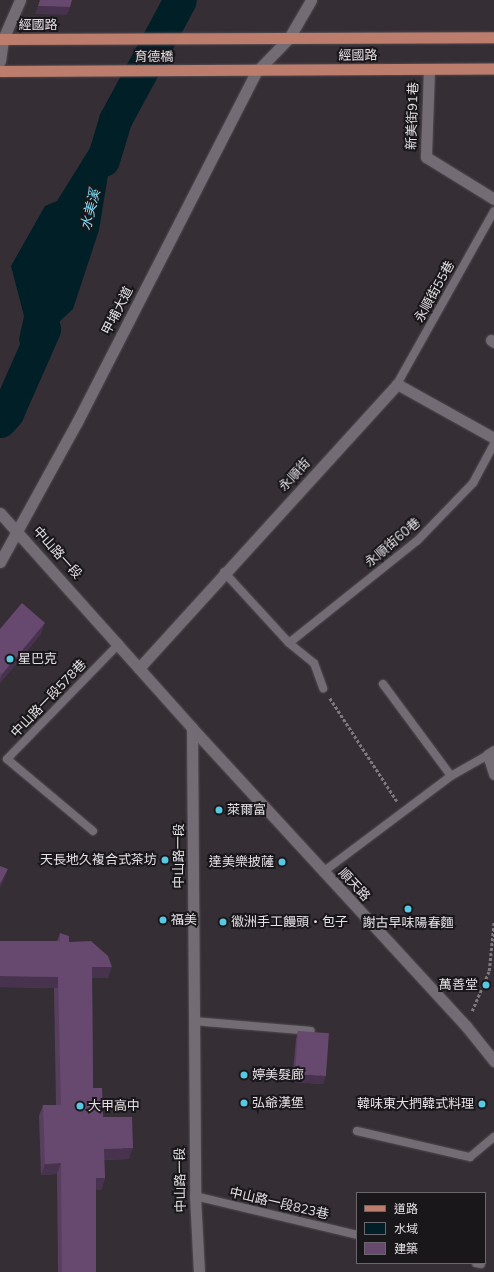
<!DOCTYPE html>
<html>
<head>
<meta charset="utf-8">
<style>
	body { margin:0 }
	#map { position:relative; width:494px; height:1272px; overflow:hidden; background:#352e35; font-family:"Nunito Sans","Noto Sans TC",sans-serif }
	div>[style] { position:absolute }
	.water>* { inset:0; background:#001f27 }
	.river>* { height:33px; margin:-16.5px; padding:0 16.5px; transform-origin:16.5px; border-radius:16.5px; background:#001f27 }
	.path>* { height:2.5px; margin-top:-1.25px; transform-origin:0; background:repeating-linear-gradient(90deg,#7f797f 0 3px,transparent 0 5px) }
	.roads { filter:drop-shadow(0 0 1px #504b51) drop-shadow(0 0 1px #504b51) }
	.service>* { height:8px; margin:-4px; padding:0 4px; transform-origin:4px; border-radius:4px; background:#736c74 }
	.minor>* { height:11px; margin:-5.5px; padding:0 5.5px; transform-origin:5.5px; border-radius:5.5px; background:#736c74 }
	.tertiary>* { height:11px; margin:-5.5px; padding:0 5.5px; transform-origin:5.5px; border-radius:5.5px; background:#736c74 }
	.primary>* { height:11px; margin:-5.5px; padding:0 5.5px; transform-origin:5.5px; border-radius:5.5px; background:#bc7d6d }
	.wall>* { inset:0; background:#593f5f }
	.shaded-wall>* { inset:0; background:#48334e; transform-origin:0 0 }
	.building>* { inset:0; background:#67496f; transform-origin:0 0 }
	.dots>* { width:11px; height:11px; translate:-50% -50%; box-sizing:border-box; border:2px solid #1a171b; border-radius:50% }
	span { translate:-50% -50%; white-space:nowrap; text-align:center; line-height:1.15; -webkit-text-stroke:4px #1a171b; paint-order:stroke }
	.street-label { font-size:13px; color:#e4e0e5 }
	.poi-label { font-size:13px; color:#e4e0e5 }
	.left { translate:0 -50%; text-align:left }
	.right { translate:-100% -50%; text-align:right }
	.water-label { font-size:14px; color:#7cdef8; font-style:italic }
	.legend { position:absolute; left:356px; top:1192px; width:130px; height:72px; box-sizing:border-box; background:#1a171b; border:1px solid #6b676c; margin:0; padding:5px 7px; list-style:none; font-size:12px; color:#e4e0e5 }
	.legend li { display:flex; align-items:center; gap:8px; height:20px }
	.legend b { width:20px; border:1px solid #6b676c }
</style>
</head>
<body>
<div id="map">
	<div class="water">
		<i style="clip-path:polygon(118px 115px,99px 230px,73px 309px,59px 322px,25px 371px,19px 339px,24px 316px,11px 266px,45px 206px,57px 201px,105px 124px)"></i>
	</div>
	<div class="river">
		<i style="left:103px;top:160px;width:42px;rotate:-73.3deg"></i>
		<i style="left:115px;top:120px;width:136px;rotate:-61.6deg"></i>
		<i style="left:0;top:421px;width:11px;rotate:-49deg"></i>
		<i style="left:7px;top:413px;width:92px;rotate:-66.2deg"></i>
	</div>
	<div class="path">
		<i style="left:330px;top:698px;width:123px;rotate:57deg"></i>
		<i style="left:472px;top:1011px;width:43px;rotate:-67deg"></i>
		<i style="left:489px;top:971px;width:50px;rotate:-84.3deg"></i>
	</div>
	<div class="roads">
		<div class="service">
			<i style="left:397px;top:384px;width:198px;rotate:-60.7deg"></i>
			<i style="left:224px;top:572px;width:96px;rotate:47.5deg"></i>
			<i style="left:289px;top:643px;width:32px;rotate:39deg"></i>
			<i style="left:314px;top:663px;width:27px;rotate:70deg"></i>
			<i style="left:289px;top:643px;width:164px;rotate:-38.6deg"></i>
			<i style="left:417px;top:541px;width:81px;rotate:-46deg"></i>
			<i style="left:473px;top:483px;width:44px;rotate:-61.7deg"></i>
			<i style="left:383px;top:684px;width:114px;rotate:53.5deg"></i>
			<i style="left:93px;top:831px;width:112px;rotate:-140.1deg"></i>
			<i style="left:7px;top:759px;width:161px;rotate:-45.8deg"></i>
			<i style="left:323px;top:872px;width:160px;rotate:-36.9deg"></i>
			<i style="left:451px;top:776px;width:43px;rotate:-29.6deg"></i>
			<i style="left:194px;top:1021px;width:117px;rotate:4.9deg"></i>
			<i style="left:357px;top:1131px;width:116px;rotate:13deg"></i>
			<i style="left:470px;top:1157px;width:31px;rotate:-40deg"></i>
			<i style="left:195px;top:1196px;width:167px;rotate:13.5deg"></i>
			<i style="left:476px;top:1263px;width:5px;rotate:11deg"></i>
		</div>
		<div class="minor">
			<i style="left:429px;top:69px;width:88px;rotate:92deg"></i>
			<i style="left:426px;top:157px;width:80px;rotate:31.7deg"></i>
			<i style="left:257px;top:71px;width:46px;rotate:-45.9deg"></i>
			<i style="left:289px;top:38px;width:44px;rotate:-59.9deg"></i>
			<i style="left:491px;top:340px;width:4px;rotate:34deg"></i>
			<i style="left:139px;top:668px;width:384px;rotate:-47.7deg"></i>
			<i style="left:397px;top:384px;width:111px;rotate:29.1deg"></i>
			<i style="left:192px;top:728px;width:468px;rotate:89.6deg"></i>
			<i style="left:195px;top:1196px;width:76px;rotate:87deg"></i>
			<i style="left:494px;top:751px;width:7px;rotate:146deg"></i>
			<i style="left:488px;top:755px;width:20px;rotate:72deg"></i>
		</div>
		<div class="tertiary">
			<i style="left:0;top:61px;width:22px;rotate:-82deg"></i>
			<i style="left:3px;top:39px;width:43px;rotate:-66.4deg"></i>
			<i style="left:0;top:513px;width:288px;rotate:48.2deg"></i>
			<i style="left:192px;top:728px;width:405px;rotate:47.4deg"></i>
			<i style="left:466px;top:1026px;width:45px;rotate:51.3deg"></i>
			<i style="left:0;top:562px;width:160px;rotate:-61.2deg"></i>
			<i style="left:77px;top:422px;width:394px;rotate:-62.9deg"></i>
		</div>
		<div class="primary">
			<i style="left:0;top:39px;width:494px;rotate:-0.2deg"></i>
			<i style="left:0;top:71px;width:494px;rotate:-0.3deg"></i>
		</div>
	</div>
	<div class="wall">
		<i style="clip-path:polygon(0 629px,41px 634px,0 683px)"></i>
		<i style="clip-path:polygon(60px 933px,108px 978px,92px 978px,93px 1088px,103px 1117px,129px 1159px,104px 1160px,105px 1178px,101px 1190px,96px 1189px,96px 1272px,58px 1272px,57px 1174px,41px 1175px,39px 1116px,43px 1105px,56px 1105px,54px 988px,0 987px,0 941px,57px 941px)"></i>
		<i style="clip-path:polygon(298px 1031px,323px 1084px,292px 1082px,296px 1039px)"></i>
	</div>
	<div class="shaded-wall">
		<i style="clip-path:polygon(38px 6px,70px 7px,67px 15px,35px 14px)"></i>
		<i style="clip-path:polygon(45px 623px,41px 634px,0 683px,0 680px,2px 674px)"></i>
		<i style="clip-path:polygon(8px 869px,4px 880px,0 888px,0 884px)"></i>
		<i style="clip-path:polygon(92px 967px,112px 967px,108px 978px,88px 978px)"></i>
		<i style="left:0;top:976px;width:58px;height:11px;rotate:1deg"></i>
		<i style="clip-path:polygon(295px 1074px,326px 1076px,323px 1084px,292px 1082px)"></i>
		<i style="clip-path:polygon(133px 1148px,129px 1159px,100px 1160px,104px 1149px)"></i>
		<i style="clip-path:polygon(61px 1163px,57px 1174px,41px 1175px,45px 1164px)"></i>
		<i style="clip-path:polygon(96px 1178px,105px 1178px,101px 1190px,92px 1189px)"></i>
	</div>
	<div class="building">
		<i style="clip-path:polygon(40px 0,72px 0,70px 7px,38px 6px)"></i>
		<i style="clip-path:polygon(22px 603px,45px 623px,2px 674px,0 673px,0 629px)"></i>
		<i style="clip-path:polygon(0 866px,8px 869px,0 884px)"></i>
		<i style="clip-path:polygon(60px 933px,69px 936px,69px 942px,91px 941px,108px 956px,112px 967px,92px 967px,93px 1088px,102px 1088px,103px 1117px,132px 1117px,133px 1148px,104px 1149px,105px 1178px,96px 1178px,96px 1272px,62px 1272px,61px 1163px,45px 1164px,43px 1105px,61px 1105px,58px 977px,0 976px,0 941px,60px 941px)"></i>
		<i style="left:298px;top:1031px;width:31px;height:43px;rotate:4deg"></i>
	</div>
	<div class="dots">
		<i style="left:10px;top:659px;background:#57c9e2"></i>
		<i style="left:219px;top:810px;background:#57c9e2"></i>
		<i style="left:165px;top:860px;background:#57c9e2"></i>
		<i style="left:282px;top:862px;background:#57c9e2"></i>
		<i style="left:408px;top:909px;background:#57c9e2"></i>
		<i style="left:163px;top:920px;background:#57c9e2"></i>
		<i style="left:223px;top:922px;background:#57c9e2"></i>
		<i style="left:486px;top:985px;background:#57c9e2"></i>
		<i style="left:244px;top:1075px;background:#57c9e2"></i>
		<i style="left:244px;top:1103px;background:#57c9e2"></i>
		<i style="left:482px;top:1104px;background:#57c9e2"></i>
		<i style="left:80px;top:1106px;background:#57c9e2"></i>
	</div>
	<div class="street-label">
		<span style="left:38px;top:25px">經國路</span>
		<span style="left:358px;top:56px;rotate:-1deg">經國路</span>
		<span style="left:154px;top:57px">育德橋</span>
		<span style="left:413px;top:116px;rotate:-88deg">新美街91巷</span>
		<span style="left:435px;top:292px;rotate:-61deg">永順街55巷</span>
		<span style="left:118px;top:311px;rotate:-63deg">甲埔大道</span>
		<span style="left:295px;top:475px;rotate:-47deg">永順街</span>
		<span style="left:393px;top:543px;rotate:-40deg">永順街60巷</span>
		<span style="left:57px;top:553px;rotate:48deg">中山路一段</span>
		<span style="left:49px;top:699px;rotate:-46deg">中山路一段578巷</span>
		<span style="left:179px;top:856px;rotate:-90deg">中山路一段</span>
		<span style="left:354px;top:885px;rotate:47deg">順天路</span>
		<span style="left:181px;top:1180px;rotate:-91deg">中山路一段</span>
		<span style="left:279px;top:1204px;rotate:13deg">中山路一段823巷</span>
	</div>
	<div class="poi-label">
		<span class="left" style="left:18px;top:659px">星巴克</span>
		<span class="left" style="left:227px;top:810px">萊爾富</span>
		<span class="right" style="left:157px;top:860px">天長地久複合式茶坊</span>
		<span class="right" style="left:274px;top:862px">達美樂披薩</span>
		<span class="left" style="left:171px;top:920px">福美</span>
		<span class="left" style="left:231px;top:922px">徽洲手工饅頭‧包子</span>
		<span style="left:408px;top:923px">謝古早味陽春麵</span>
		<span class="right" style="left:478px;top:985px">萬善堂</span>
		<span class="left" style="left:252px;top:1075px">婷美髮廊</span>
		<span class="left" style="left:252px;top:1103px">弘爺漢堡</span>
		<span class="right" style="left:474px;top:1104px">韓味東大捫韓式料理</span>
		<span class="left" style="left:88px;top:1106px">大甲高中</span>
	</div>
	<div class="water-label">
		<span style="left:91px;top:210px;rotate:-76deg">水美溪</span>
	</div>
	<ul class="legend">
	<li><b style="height:5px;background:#bc7d6d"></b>道路</li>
	<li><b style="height:11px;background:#001f27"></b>水域</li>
	<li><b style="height:11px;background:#67496f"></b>建築</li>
	</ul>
</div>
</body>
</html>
